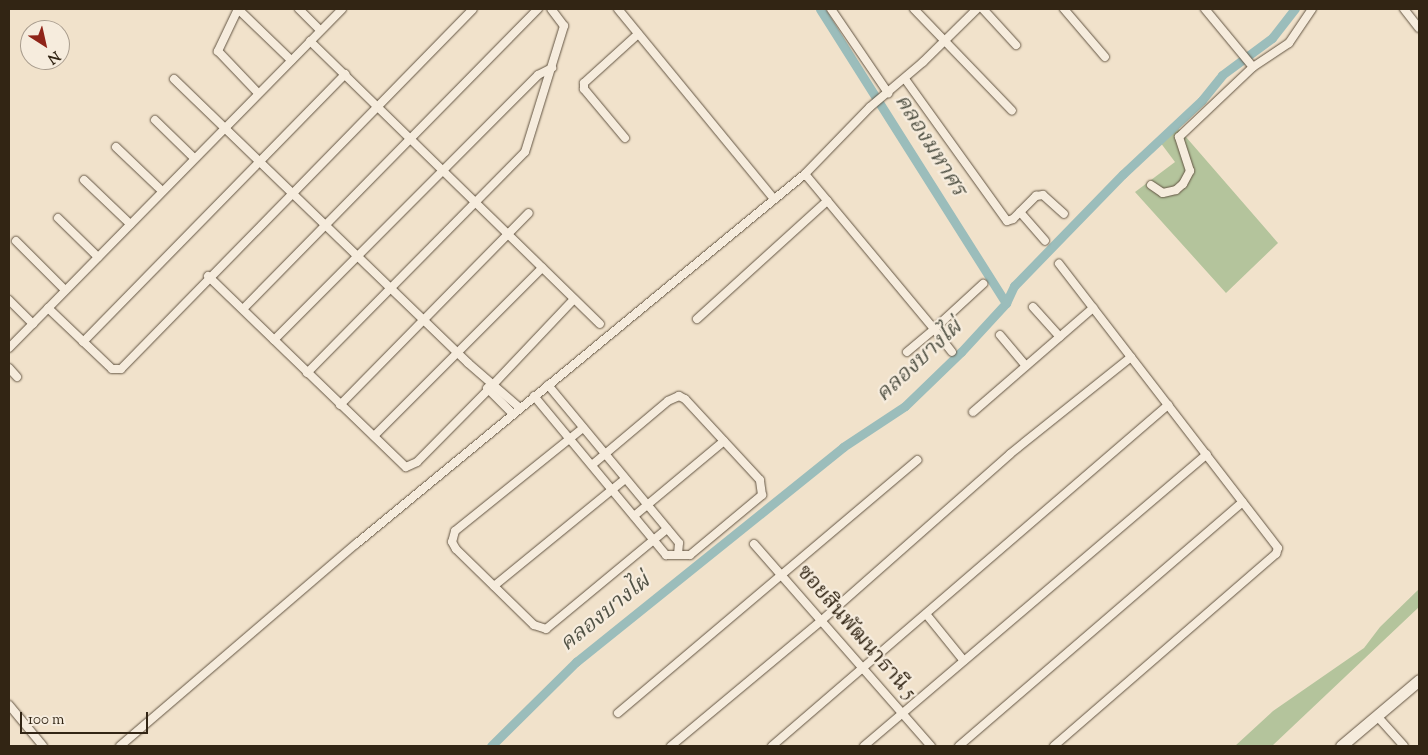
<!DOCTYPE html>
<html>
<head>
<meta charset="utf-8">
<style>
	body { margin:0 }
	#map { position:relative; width:1428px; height:755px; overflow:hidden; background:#f1e2cb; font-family:"Sorts Mill Goudy","Noto Serif Thai",serif }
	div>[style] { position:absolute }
	.green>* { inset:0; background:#b4c49c }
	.canal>* { height:9px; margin:-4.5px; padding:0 4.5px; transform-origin:4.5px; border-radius:4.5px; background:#9bbdbb }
	.roads { filter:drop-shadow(0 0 1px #625442) drop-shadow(0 0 1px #625442) }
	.street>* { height:8px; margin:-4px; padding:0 4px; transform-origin:4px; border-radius:4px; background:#f6ecdd }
	.secondary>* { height:11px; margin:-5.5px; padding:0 5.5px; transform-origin:5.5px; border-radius:5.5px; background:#f6ecdd }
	span { translate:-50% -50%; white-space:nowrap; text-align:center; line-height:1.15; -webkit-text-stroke:4.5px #f6ecdd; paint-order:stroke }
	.street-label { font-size:21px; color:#322514 }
	.water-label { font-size:22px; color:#525346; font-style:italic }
	.frame { position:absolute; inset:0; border:10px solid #322514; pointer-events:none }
	.north { position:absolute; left:20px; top:20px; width:50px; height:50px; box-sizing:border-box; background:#f6ecdd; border:1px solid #a89c8d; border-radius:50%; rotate:145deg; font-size:14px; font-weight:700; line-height:20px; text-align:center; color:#322514 }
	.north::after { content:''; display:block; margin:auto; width:18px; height:22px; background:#8f2418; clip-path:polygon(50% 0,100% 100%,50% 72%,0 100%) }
	.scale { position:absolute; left:20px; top:712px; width:128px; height:22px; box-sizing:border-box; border:2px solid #322514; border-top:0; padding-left:6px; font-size:15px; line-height:18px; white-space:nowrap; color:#322514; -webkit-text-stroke:4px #f6ecdd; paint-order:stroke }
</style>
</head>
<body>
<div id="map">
	<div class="green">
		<i style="clip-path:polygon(1179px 129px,1278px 243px,1226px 293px,1135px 192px,1175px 162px,1160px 142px)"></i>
		<i style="clip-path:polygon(1419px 589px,1419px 607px,1272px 746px,1235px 746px,1273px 711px,1364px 648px,1380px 627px)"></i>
	</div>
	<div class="canal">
		<i style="left:820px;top:9px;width:348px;rotate:57.7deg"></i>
		<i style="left:491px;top:746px;width:120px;rotate:-44.7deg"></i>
		<i style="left:576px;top:662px;width:343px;rotate:-38.8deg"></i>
		<i style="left:843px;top:447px;width:74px;rotate:-33.5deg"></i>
		<i style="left:905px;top:406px;width:78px;rotate:-44deg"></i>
		<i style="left:961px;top:352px;width:67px;rotate:-47.4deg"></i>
		<i style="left:1006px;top:303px;width:19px;rotate:-65deg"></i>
		<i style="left:1014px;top:286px;width:156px;rotate:-45.8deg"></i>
		<i style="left:1123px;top:174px;width:108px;rotate:-43.1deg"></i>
		<i style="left:1202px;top:100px;width:32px;rotate:-51deg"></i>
		<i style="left:1222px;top:75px;width:62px;rotate:-36.5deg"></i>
		<i style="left:1272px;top:38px;width:37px;rotate:-52deg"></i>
	</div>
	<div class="roads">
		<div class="street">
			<i style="left:238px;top:9px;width:47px;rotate:115.5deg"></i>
			<i style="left:218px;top:51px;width:58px;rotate:46.4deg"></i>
			<i style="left:238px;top:9px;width:74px;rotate:43.9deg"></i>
			<i style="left:299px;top:9px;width:30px;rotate:45deg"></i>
			<i style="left:618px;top:9px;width:246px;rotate:50.6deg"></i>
			<i style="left:831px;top:9px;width:102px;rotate:55.8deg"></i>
			<i style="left:914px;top:9px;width:141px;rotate:46.1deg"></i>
			<i style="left:983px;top:9px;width:49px;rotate:47.5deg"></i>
			<i style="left:1064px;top:9px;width:63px;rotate:49.5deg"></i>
			<i style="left:1205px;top:9px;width:75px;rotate:50.4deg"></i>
			<i style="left:1404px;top:9px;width:24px;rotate:52deg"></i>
			<i style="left:310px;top:41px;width:405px;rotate:44.3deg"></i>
			<i style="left:174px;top:79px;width:409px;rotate:44deg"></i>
			<i style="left:468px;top:363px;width:69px;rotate:40.9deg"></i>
			<i style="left:905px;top:79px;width:175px;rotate:54.3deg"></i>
			<i style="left:1007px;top:221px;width:6px;rotate:-18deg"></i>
			<i style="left:1013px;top:219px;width:33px;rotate:-45deg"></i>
			<i style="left:1036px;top:196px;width:7px;rotate:-8deg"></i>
			<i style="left:1043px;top:195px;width:28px;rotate:42deg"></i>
			<i style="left:155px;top:120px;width:54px;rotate:44.3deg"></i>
			<i style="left:625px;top:138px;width:64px;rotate:-129.9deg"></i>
			<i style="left:584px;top:89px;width:6px;rotate:-90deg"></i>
			<i style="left:584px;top:83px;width:73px;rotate:-42.2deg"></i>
			<i style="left:116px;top:147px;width:64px;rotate:43.7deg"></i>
			<i style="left:805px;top:174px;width:202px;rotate:50.2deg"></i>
			<i style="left:934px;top:329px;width:67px;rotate:-42.6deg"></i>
			<i style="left:84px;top:180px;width:64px;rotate:43.7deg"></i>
			<i style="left:1151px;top:185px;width:14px;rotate:34deg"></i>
			<i style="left:1163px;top:193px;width:13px;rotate:-13deg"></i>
			<i style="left:1176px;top:190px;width:9px;rotate:-41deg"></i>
			<i style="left:1183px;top:184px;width:15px;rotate:-62deg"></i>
			<i style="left:1190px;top:171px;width:36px;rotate:-108deg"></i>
			<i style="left:1179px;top:137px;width:102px;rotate:-43.4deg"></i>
			<i style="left:1253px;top:67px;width:43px;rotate:-33.7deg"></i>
			<i style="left:1289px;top:43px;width:41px;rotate:-55.9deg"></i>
			<i style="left:1020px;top:212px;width:38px;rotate:49deg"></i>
			<i style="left:58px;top:218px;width:56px;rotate:44.3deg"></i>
			<i style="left:16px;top:241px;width:69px;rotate:45deg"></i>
			<i style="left:208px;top:276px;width:275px;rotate:44deg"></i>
			<i style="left:406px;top:467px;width:12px;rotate:-24deg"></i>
			<i style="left:417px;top:462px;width:101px;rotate:-45.4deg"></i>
			<i style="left:488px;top:390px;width:125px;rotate:-46.6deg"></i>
			<i style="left:9px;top:300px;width:34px;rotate:45deg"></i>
			<i style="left:1033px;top:307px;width:40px;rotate:48deg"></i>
			<i style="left:48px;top:308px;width:88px;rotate:43.6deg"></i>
			<i style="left:112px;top:369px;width:9px"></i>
			<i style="left:121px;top:369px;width:503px;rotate:-45.64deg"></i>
			<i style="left:243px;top:309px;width:421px;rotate:-45.5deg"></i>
			<i style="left:697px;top:319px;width:176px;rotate:-42.2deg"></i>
			<i style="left:1000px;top:335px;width:40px;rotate:50deg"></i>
			<i style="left:274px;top:340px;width:374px;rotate:-45.1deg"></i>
			<i style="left:538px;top:75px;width:16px;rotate:-27deg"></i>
			<i style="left:83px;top:342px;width:375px;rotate:-45.6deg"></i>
			<i style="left:9px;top:348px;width:475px;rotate:-45.5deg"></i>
			<i style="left:907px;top:352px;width:35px;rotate:-40deg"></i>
			<i style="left:934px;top:329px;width:29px;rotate:52deg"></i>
			<i style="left:9px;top:368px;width:12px;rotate:48deg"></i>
			<i style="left:307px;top:373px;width:310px;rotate:-45.4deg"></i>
			<i style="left:525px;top:152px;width:132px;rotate:-72.8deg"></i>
			<i style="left:564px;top:26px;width:21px;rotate:-127deg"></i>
			<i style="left:548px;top:385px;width:205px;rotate:50.3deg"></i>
			<i style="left:679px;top:543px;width:12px;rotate:95deg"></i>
			<i style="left:487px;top:388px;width:37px;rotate:45deg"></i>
			<i style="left:534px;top:396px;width:207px;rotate:50.3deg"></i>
			<i style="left:666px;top:555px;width:24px"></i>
			<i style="left:690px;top:555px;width:94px;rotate:-39.8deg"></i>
			<i style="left:762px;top:495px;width:15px;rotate:-98deg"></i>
			<i style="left:760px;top:480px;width:110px;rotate:-132.8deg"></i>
			<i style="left:685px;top:399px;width:7px;rotate:-153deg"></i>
			<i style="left:679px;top:396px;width:12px;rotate:156deg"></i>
			<i style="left:668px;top:401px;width:99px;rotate:139.9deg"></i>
			<i style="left:340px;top:405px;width:269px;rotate:-45.5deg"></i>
			<i style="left:973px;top:412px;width:159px;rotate:-40.9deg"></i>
			<i style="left:583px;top:428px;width:164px;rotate:141.2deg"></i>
			<i style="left:455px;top:531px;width:11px;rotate:105deg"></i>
			<i style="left:452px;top:542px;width:8px;rotate:60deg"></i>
			<i style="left:456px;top:549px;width:109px;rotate:44.3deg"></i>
			<i style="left:534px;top:625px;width:13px;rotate:18deg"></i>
			<i style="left:546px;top:629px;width:157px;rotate:-39.6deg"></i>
			<i style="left:374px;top:436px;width:238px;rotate:-45deg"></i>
			<i style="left:634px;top:516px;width:117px;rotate:-39.8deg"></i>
			<i style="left:754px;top:544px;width:269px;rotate:48.8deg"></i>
			<i style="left:494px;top:586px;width:169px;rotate:-39.2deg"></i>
			<i style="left:926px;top:614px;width:60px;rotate:51deg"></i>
			<i style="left:9px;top:705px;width:53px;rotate:50.3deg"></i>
			<i style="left:618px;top:713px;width:392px;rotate:-40.2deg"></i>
			<i style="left:1377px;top:716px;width:40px;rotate:48deg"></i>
			<i style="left:120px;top:746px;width:311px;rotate:-40.6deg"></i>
			<i style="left:356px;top:544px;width:582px;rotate:-39.49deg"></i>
			<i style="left:805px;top:174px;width:93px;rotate:-45.9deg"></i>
			<i style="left:870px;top:107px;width:70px;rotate:-40.3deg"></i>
			<i style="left:923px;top:62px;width:76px;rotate:-44.5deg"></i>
			<i style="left:671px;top:746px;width:197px;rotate:-39.8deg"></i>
			<i style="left:822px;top:620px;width:251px;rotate:-41.4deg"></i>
			<i style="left:1010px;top:454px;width:155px;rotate:-38.7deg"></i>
			<i style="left:772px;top:746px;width:523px;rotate:-40.73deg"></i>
			<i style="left:864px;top:746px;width:450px;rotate:-40.4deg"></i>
			<i style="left:959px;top:746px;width:374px;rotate:-40.7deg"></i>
			<i style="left:1054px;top:746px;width:294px;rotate:-40.9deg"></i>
			<i style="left:1276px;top:554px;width:6px;rotate:-72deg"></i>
			<i style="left:1278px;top:548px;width:359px;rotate:-127.6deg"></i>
		</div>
		<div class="secondary">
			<i style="left:1341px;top:746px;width:102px;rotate:-40.2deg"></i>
		</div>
	</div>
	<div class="street-label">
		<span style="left:856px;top:633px;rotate:49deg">ซอยสินพัฒนาธานี 5</span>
	</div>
	<div class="water-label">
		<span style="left:929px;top:146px;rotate:58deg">คลองมหาศร</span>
		<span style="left:920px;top:362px;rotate:-43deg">คลองบางไผ่</span>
		<span style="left:606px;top:614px;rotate:-39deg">คลองบางไผ่</span>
	</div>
	<div class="frame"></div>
	<div class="north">N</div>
	<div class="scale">100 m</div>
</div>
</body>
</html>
